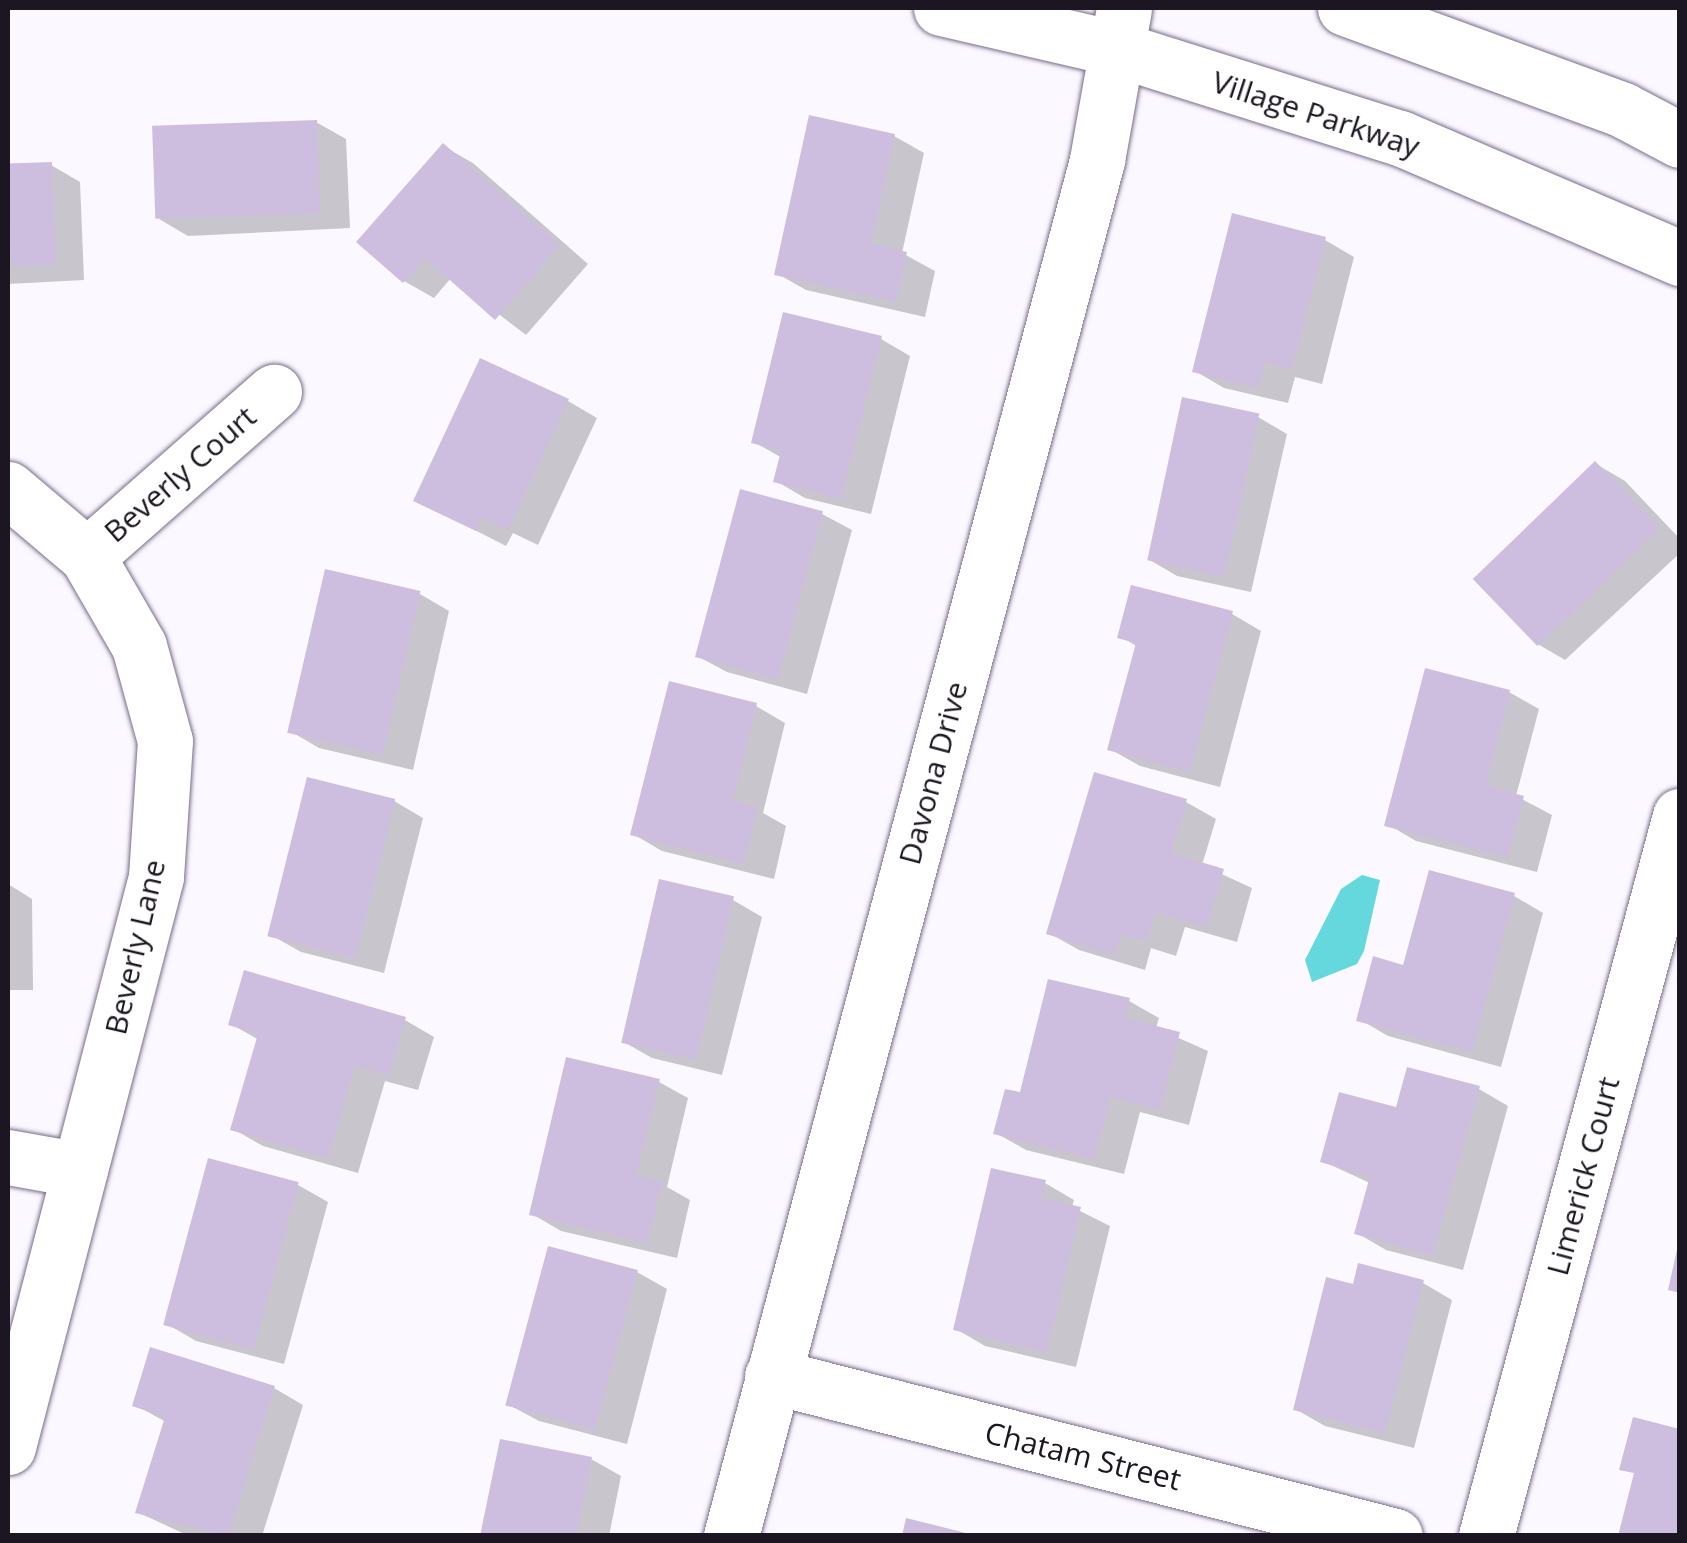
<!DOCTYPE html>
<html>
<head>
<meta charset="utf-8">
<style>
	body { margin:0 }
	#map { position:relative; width:1687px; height:1543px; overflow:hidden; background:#fbf8ff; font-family:"Open Sans",sans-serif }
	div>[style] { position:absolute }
	.water>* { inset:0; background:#65d8dd }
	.shadow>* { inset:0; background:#0003 }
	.building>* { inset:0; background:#cdbedf; transform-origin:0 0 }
	.roads { filter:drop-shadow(0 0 2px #796c8a) drop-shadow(0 0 2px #796c8a) }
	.minor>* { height:55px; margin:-27.5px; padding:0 27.5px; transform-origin:27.5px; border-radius:27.5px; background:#fff }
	span { translate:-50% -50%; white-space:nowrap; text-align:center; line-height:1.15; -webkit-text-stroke:10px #fff; paint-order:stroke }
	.street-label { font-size:30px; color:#1c1622 }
	.frame { position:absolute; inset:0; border:10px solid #1c1622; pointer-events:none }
</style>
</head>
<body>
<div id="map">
	<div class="water">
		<i style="clip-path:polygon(1362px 875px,1380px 880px,1364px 951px,1357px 964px,1312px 982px,1305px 960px,1341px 889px)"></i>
	</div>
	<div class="shadow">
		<i style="clip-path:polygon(316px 122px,346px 139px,350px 228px,188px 236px,159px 219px)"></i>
		<i style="clip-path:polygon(894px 136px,924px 153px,902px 253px,935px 271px,925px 317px,806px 290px,776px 273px)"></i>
		<i style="clip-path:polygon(443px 146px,473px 163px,588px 264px,526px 335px,451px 278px,434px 298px,404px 281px)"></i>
		<i style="clip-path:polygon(51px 165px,80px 182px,84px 280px,8px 284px,8px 167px)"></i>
		<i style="clip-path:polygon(1325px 240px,1354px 257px,1322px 384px,1295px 377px,1288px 403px,1224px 388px,1195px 371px)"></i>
		<i style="clip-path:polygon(881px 339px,910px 356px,871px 514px,805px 498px,776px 481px,782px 458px,754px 442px)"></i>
		<i style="clip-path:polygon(568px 401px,597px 418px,538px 545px,513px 533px,506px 546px,416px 500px)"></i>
		<i style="clip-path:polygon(1258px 417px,1287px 434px,1251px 592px,1177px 576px,1148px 559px)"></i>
		<i style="clip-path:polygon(1596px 464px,1625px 481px,1680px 539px,1680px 553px,1565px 660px,1536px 643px)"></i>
		<i style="clip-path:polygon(742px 492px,822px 514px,852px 530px,807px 694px,727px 672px,697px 656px)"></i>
		<i style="clip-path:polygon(420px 594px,449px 611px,413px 770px,319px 748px,290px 731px)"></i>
		<i style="clip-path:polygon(1232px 614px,1261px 631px,1220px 787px,1140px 766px,1110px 749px,1138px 647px,1120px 636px)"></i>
		<i style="clip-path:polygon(1509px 692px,1539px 709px,1516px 796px,1552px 815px,1537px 872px,1416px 841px,1387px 824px)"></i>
		<i style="clip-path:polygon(756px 706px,785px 723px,763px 813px,786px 826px,774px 879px,662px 851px,633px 834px)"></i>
		<i style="clip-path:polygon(1095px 775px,1186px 802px,1216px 819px,1202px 865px,1252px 888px,1237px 942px,1185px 927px,1176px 956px,1151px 948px,1145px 970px,1079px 950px,1049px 933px)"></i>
		<i style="clip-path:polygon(394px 801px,423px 818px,384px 973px,301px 952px,271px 935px)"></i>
		<i style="clip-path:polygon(8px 884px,32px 899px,33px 990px,8px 990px)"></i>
		<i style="clip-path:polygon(1514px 896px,1543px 913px,1501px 1067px,1388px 1036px,1359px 1019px,1404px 968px)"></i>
		<i style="clip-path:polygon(733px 900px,762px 917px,722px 1075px,652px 1058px,622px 1041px)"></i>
		<i style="clip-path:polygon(1129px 1001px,1159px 1018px,1156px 1028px,1208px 1051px,1189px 1125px,1140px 1112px,1124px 1174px,1026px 1150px,996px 1133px,1022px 1095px)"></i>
		<i style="clip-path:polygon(405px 1020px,434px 1037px,418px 1090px,385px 1081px,358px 1173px,263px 1146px,233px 1129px,259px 1040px,231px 1024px)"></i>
		<i style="clip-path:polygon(659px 1082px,688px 1098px,667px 1187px,690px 1200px,677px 1258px,561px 1231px,532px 1214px)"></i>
		<i style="clip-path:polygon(1479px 1089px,1508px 1106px,1463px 1270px,1386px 1250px,1357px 1233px,1370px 1183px,1322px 1161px,1397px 1110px)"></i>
		<i style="clip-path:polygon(1045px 1183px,1074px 1200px,1072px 1207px,1110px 1226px,1076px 1367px,985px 1346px,956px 1329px)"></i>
		<i style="clip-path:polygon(298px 1185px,328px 1202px,284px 1364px,196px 1341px,167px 1324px)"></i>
		<i style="clip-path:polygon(550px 1249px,637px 1272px,667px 1289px,627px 1444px,539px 1421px,509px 1405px)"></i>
		<i style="clip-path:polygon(1423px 1283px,1452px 1300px,1414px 1448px,1325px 1426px,1295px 1409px,1355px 1287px)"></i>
		<i style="clip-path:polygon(274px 1388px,303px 1405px,262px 1536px,189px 1536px,137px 1512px,166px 1422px,135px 1405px)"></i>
		<i style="clip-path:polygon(591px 1459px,621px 1476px,609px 1536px,483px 1536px)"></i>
	</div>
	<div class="building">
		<i style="clip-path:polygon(809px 115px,895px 134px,871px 244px,907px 252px,896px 302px,774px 275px)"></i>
		<i style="left:317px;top:120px;width:93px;height:165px;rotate:88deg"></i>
		<i style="clip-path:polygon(443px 143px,560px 245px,495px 320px,425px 258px,403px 283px,356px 242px)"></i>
		<i style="left:52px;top:162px;width:103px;height:44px;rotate:88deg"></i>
		<i style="clip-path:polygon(1232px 213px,1326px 237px,1292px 369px,1265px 362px,1258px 388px,1192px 372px)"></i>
		<i style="clip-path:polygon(783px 312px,882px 336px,841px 499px,773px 482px,781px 451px,751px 443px)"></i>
		<i style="clip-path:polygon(480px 358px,569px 399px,508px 530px,483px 518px,476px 531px,413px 501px)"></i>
		<i style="left:1182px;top:397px;width:79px;height:167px;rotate:12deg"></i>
		<i style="left:1595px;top:461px;width:93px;height:170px;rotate:46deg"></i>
		<i style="left:740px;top:489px;width:86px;height:174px;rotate:15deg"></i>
		<i style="left:325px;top:569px;width:98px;height:168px;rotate:13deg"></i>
		<i style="clip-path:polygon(1131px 585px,1233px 611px,1190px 772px,1107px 750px,1136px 643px,1117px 638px)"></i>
		<i style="clip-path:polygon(1425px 668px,1510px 690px,1486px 786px,1524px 796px,1508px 857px,1384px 826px)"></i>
		<i style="clip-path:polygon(669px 681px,757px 703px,733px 801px,758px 807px,744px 864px,630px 835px)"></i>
		<i style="clip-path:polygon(1094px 772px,1187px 799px,1171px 853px,1224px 869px,1207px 927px,1155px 912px,1147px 941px,1121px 934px,1115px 955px,1046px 934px)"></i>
		<i style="left:307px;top:777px;width:91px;height:164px;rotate:14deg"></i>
		<i style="clip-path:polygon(1429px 870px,1515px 893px,1472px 1052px,1356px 1021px,1373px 956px,1403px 965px)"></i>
		<i style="left:659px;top:879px;width:77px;height:168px;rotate:13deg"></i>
		<i style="clip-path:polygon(244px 970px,406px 1017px,389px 1075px,355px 1066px,328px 1158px,230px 1130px,258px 1034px,228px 1025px)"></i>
		<i style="clip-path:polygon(1048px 979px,1130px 998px,1125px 1018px,1180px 1032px,1160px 1110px,1110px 1097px,1095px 1159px,993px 1134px,1005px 1089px,1020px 1092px)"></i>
		<i style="clip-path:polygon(566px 1057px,660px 1079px,636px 1176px,662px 1181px,648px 1243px,529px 1215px)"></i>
		<i style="clip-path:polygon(1407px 1067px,1480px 1086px,1433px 1255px,1354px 1234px,1370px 1176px,1320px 1162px,1339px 1092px,1396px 1107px)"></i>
		<i style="left:208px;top:1158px;width:94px;height:173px;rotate:15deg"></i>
		<i style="clip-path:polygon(991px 1168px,1046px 1180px,1041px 1198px,1081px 1207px,1047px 1352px,953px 1330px)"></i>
		<i style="clip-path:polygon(1678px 1245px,1680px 1245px,1680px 1293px,1668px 1290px)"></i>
		<i style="left:548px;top:1246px;width:93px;height:165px;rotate:15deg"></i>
		<i style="clip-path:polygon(1358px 1263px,1424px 1280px,1385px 1433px,1293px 1410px,1326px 1277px,1353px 1284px)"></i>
		<i style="clip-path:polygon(150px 1347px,275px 1386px,228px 1536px,135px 1513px,165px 1417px,132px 1406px)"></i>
		<i style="clip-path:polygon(1633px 1417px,1680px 1429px,1680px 1536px,1618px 1536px,1634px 1473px,1619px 1470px)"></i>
		<i style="clip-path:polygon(500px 1439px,592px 1457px,576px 1536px,480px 1536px)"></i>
		<i style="clip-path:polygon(906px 1518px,970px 1534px,970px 1536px,902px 1536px)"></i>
	</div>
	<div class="roads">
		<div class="minor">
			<i style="left:941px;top:8px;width:178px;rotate:13deg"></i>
			<i style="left:1114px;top:48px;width:300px;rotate:17.5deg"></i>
			<i style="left:1400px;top:138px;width:305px;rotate:23.2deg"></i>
			<i style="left:1345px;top:8px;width:296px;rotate:20.1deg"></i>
			<i style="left:1623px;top:110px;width:64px;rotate:27.8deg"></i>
			<i style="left:8px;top:489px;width:104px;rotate:40.3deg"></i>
			<i style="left:87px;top:556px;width:104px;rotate:60deg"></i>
			<i style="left:139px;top:646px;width:98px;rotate:74.7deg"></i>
			<i style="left:165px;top:741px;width:136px;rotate:93.8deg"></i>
			<i style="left:156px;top:877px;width:589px;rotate:104.56deg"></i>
			<i style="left:87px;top:556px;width:249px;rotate:-41.3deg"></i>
			<i style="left:8px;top:1157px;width:73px;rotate:10.2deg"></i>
			<i style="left:772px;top:1376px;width:643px;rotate:14.4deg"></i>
			<i style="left:731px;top:1536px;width:1424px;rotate:-75.1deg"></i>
			<i style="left:1097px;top:160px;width:154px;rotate:-79.9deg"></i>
			<i style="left:1486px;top:1536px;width:746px;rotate:-74.92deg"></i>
		</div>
	</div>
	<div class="street-label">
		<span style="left:1316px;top:114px;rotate:18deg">Village Parkway</span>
		<span style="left:180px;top:474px;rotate:-41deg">Beverly Court</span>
		<span style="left:933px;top:773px;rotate:-75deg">Davona Drive</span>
		<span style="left:135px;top:947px;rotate:-77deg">Beverly Lane</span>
		<span style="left:1583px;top:1176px;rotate:-75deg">Limerick Court</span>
		<span style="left:1083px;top:1456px;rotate:14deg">Chatam Street</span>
	</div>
	<div class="frame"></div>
</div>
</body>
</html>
